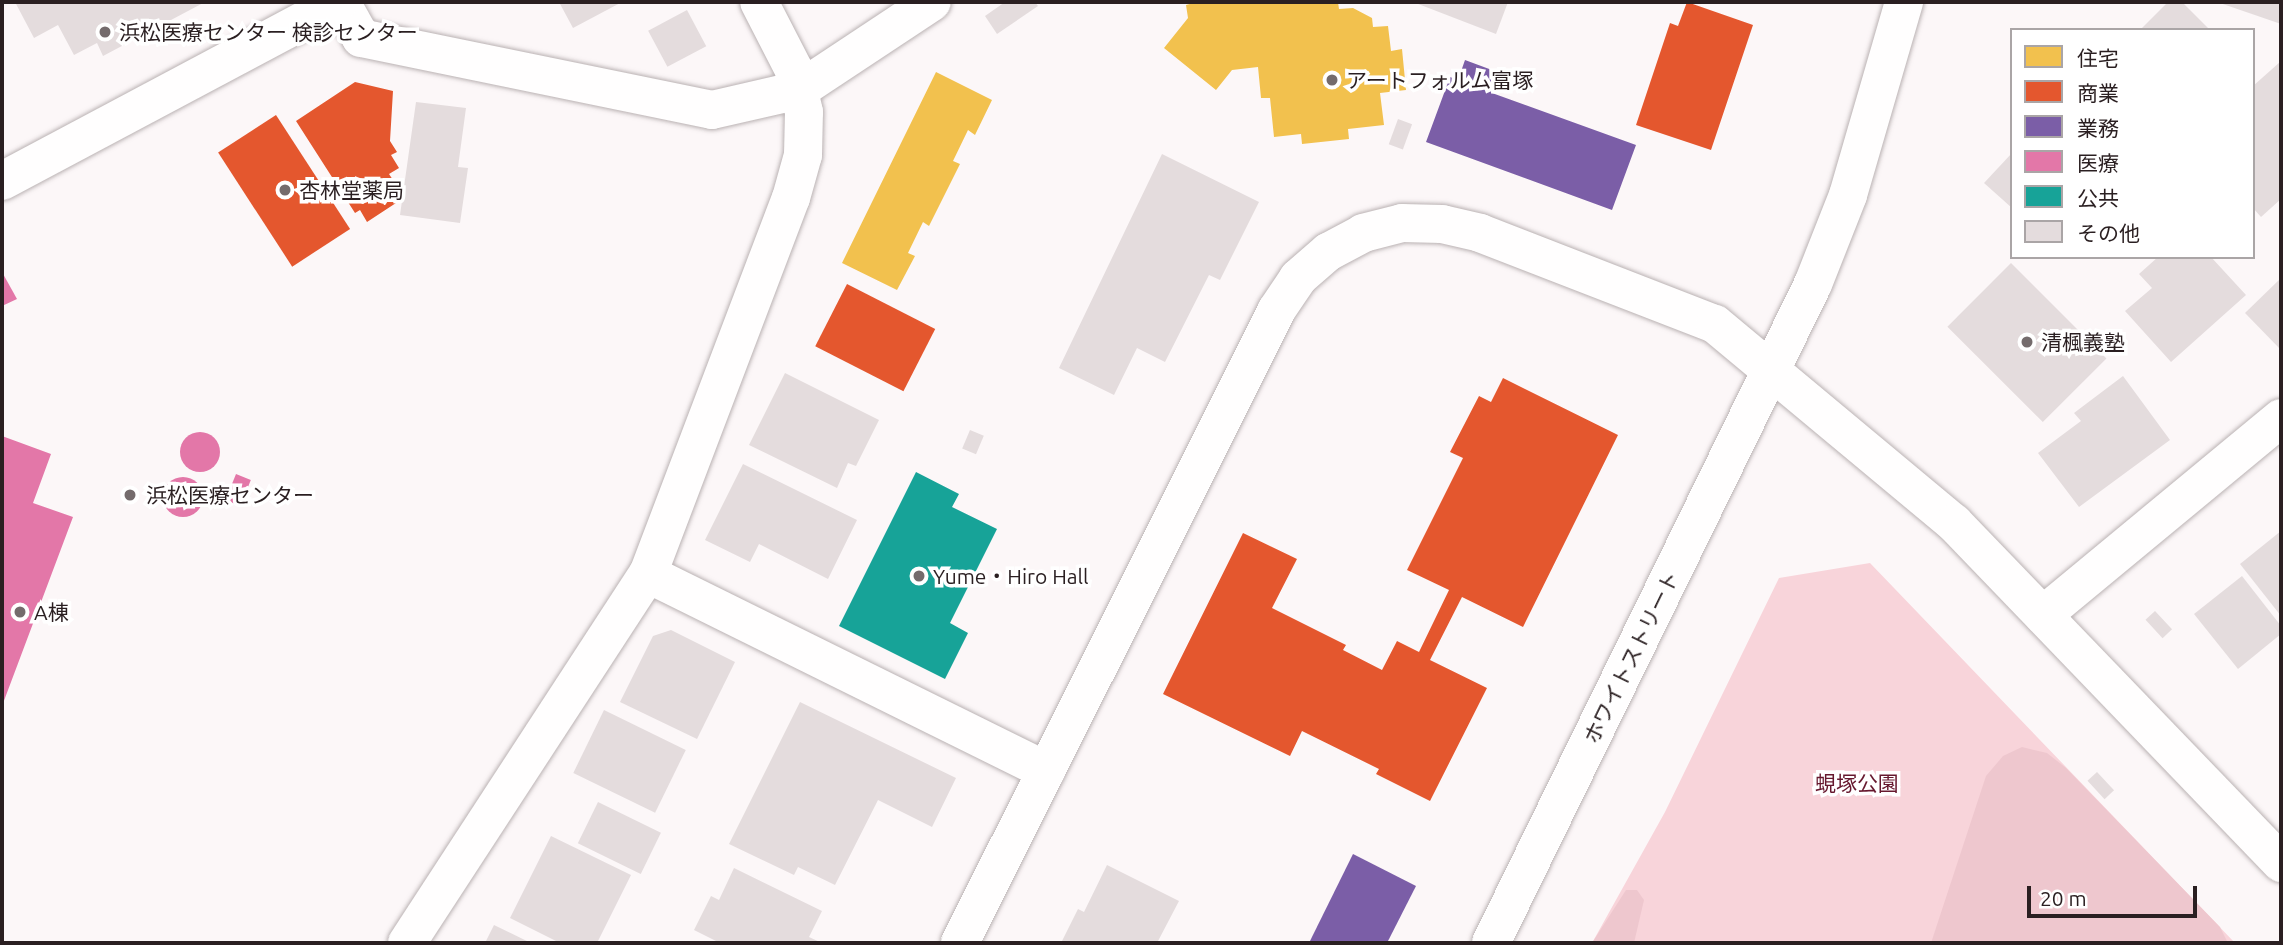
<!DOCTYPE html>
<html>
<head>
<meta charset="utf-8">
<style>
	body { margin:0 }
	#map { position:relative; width:2283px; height:945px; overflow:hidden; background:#fcf7f8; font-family:Ubuntu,"Noto Sans JP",sans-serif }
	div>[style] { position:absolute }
	.green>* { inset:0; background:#f8d4da }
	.forest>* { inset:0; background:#eec7ce }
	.homes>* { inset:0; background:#f2c14e }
	.shops>* { inset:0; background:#e4572e; transform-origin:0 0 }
	.offices>* { inset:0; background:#7b5ea7 }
	.health>* { inset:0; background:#e377a8; transform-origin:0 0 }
	.round { border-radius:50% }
	.public>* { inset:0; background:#17a398 }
	.building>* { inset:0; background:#e4dcdd; transform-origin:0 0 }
	.roads { filter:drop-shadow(0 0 2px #bab2b3) drop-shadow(0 0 2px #bab2b3) }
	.minor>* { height:38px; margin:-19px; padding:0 19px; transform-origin:19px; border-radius:19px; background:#fffefe }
	.dots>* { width:19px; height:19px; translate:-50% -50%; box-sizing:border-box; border:4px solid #fff; border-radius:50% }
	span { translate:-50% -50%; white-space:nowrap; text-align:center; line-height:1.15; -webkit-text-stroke:7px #fff; paint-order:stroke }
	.poi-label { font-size:21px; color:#2a1f21 }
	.left { translate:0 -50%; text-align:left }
	.street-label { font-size:21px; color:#2a1f21 }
	.park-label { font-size:21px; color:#66182e }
	.frame { position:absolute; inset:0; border:4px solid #2a1f21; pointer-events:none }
	.legend { position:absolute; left:2010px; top:28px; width:245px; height:231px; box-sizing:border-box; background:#fff; border:2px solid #aaa5a6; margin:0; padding:9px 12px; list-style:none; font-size:21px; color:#2a1f21 }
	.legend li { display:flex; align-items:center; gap:14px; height:35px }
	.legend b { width:35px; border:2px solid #aaa5a6 }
	.scale { position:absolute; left:2027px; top:886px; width:170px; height:32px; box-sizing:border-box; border:4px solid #2a1f21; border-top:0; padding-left:9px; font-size:21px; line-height:24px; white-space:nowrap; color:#2a1f21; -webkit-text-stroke:5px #fff; paint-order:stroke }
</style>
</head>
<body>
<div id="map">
	<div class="green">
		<i style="clip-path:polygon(1870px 563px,2235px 943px,1592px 943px,1665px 812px,1779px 578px)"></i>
	</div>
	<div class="forest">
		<i style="clip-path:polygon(2022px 747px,2047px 753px,2066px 768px,2220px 927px,2228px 943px,1931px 943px,1986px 776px,2003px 756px)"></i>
		<i style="clip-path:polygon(1626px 890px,1637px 890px,1644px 900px,1634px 943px,1592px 943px)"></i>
	</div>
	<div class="homes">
		<i style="clip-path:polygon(1197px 2px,1338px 2px,1339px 9px,1353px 8px,1372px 18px,1373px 27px,1388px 26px,1391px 51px,1402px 49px,1406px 90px,1380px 93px,1384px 125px,1348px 129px,1349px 139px,1302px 144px,1301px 134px,1274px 137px,1270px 98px,1261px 98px,1258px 67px,1232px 70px,1216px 90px,1164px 48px,1188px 18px,1186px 5px)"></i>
		<i style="clip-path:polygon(936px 72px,992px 100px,975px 135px,968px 130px,953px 161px,960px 164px,929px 226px,923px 222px,908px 253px,915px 256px,897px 290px,842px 263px)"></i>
	</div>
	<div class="shops">
		<i style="clip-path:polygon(1687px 2px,1753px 25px,1711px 150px,1636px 125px,1670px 23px,1678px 26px)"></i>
		<i style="clip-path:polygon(355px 82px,393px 91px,390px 141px,397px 152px,391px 155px,399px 168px,389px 174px,397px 186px,389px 192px,396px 203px,367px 222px,360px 210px,355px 213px,296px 121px)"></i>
		<i style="left:276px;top:115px;width:136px;height:69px;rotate:57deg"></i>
		<i style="left:847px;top:284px;width:99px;height:70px;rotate:27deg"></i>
		<i style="clip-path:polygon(1503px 378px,1618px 435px,1523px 627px,1462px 597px,1430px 660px,1487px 688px,1430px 801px,1376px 774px,1379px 769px,1302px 731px,1290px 756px,1163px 694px,1243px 533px,1297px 559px,1272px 608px,1346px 645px,1343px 650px,1382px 670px,1397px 641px,1419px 652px,1449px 590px,1407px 570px,1463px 458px,1450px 452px,1479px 396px,1491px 402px)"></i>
	</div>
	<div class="offices">
		<i style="clip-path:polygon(1465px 60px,1500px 73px,1492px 93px,1636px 145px,1612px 210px,1426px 142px,1450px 77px,1458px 80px)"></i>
		<i style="clip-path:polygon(1353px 854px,1416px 886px,1387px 943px,1309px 943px)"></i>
	</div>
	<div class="health">
		<i style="clip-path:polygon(2px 272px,17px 299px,2px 306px)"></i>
		<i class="round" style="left:180px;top:432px;width:40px;height:40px"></i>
		<i style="clip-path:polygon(2px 436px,51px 454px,33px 503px,73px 517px,2px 706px)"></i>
		<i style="left:236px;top:474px;width:16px;height:28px;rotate:22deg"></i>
		<i class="round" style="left:163px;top:477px;width:40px;height:40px"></i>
	</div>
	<div class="public">
		<i style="clip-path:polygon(916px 472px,959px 494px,952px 507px,997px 529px,950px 623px,968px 633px,945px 679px,839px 626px)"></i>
	</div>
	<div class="building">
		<i style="clip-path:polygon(15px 2px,205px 2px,103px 56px,97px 43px,74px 55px,58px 25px,34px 38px)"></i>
		<i style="clip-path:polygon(559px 2px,622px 2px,573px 28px)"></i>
		<i style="clip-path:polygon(1005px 2px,1035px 2px,1038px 6px,997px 34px,985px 16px)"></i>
		<i style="clip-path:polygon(1413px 2px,1508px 2px,1496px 34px)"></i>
		<i style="clip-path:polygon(2168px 2px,2182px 2px,2210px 30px,2140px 30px)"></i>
		<i style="clip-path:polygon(2217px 2px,2281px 2px,2281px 24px)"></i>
		<i style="left:687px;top:10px;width:41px;height:44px;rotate:62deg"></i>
		<i style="clip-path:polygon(2280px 62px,2281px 199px,2261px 217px,2253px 208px,2253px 86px)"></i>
		<i style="clip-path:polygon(416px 102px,466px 108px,458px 167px,468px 168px,460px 223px,400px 215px)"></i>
		<i style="left:1398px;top:119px;width:15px;height:27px;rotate:20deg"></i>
		<i style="clip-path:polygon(2012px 153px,2012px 208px,1984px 183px)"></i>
		<i style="clip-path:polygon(1162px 154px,1259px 202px,1220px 280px,1209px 275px,1165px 362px,1137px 348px,1114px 395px,1059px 368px)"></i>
		<i style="clip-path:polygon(2158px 257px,2211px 257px,2246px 295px,2171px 362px,2125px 311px,2152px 288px,2139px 274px)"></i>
		<i style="left:2011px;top:263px;width:135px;height:90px;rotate:45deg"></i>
		<i style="clip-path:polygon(2281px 278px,2281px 350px,2245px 313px)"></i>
		<i style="clip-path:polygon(785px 373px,879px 420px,856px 466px,848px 463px,837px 488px,749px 445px)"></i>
		<i style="clip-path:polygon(2123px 376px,2170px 440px,2079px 507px,2038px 453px,2081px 421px,2074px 413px)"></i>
		<i style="left:970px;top:430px;width:15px;height:20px;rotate:23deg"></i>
		<i style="clip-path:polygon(743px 464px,857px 520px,828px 579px,759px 544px,750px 562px,705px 540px)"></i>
		<i style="clip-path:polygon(2281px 531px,2281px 616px,2240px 564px)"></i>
		<i style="clip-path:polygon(2242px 576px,2281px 626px,2281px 634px,2238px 669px,2194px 614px)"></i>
		<i style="left:2155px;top:611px;width:25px;height:13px;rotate:47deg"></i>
		<i style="clip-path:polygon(671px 630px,735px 662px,697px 739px,620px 702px,653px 636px)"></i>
		<i style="clip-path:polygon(800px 702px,956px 778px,932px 827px,878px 800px,835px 885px,798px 867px,794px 875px,729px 844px)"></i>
		<i style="left:604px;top:710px;width:91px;height:70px;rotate:26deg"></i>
		<i style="left:2097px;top:772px;width:25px;height:13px;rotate:47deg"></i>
		<i style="left:598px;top:802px;width:70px;height:46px;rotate:26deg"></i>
		<i style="clip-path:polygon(551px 836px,631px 875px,597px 943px,560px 943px,510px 918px)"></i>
		<i style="clip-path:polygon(1107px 865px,1179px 901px,1157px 943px,1061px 943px,1078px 909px,1084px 912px)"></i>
		<i style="clip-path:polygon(734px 868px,822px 911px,809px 937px,822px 943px,720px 943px,694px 930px,711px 896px,719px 900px)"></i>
		<i style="clip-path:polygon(494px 925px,531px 943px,485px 943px)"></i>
	</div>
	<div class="roads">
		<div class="minor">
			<i style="left:341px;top:2px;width:41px;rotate:60.9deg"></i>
			<i style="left:361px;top:38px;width:358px;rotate:11.6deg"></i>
			<i style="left:712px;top:110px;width:89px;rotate:-12.9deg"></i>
			<i style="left:799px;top:90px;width:159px;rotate:-33.5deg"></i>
			<i style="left:2px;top:181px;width:382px;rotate:-28deg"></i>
			<i style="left:648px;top:574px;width:444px;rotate:26.3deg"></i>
			<i style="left:2043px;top:615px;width:309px;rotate:-39.6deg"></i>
			<i style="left:407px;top:943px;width:441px;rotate:-56.9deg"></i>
			<i style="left:648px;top:574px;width:402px;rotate:-69.2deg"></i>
			<i style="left:791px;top:198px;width:45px;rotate:-74.4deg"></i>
			<i style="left:803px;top:155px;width:43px;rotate:-88.7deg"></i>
			<i style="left:804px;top:112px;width:43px;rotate:-103.4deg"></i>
			<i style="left:794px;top:70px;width:76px;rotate:-117.2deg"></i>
			<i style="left:960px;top:943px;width:707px;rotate:-63.43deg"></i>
			<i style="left:1276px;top:311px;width:40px;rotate:-56deg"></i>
			<i style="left:1298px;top:278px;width:40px;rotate:-41deg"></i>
			<i style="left:1328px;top:252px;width:40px;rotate:-28deg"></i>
			<i style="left:1363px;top:233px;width:40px;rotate:-14.4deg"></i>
			<i style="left:1402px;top:223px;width:40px;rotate:1.4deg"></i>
			<i style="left:1442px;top:224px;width:39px;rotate:13deg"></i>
			<i style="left:1480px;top:233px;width:252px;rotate:21.2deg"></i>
			<i style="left:1715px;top:324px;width:311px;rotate:39.8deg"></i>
			<i style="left:1954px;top:523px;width:472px;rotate:46.1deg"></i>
			<i style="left:1491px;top:943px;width:733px;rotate:-63.96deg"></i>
			<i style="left:1813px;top:284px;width:96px;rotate:-68.5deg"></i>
			<i style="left:1848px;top:195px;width:201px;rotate:-73.8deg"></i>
		</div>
	</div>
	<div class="dots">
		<i style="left:105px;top:32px;background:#746b6c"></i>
		<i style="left:1332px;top:80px;background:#746b6c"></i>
		<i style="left:285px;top:190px;background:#746b6c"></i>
		<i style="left:2027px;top:342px;background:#746b6c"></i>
		<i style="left:130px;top:495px;background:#746b6c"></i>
		<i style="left:919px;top:576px;background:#746b6c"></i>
		<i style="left:20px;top:612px;background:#746b6c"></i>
	</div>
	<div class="poi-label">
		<span class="left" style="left:119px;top:32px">浜松医療センター 検診センター</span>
		<span class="left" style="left:1346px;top:80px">アートフォルム富塚</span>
		<span class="left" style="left:299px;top:190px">杏林堂薬局</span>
		<span class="left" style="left:2041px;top:342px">清楓義塾</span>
		<span class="left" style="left:146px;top:495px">浜松医療センター</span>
		<span class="left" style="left:933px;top:576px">Yume・Hiro Hall</span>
		<span class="left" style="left:34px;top:612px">A棟</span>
	</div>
	<div class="street-label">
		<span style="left:1631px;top:657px;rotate:-64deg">ホワイトストリート</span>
	</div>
	<div class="park-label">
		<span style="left:1857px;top:783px">蜆塚公園</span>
	</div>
	<div class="frame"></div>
	<ul class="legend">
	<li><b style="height:19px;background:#f2c14e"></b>住宅</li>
	<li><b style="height:19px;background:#e4572e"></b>商業</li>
	<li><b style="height:19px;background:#7b5ea7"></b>業務</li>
	<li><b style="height:19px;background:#e377a8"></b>医療</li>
	<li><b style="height:19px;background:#17a398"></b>公共</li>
	<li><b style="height:19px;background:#e4dcdd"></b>その他</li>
	</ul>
	<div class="scale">20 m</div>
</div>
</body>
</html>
